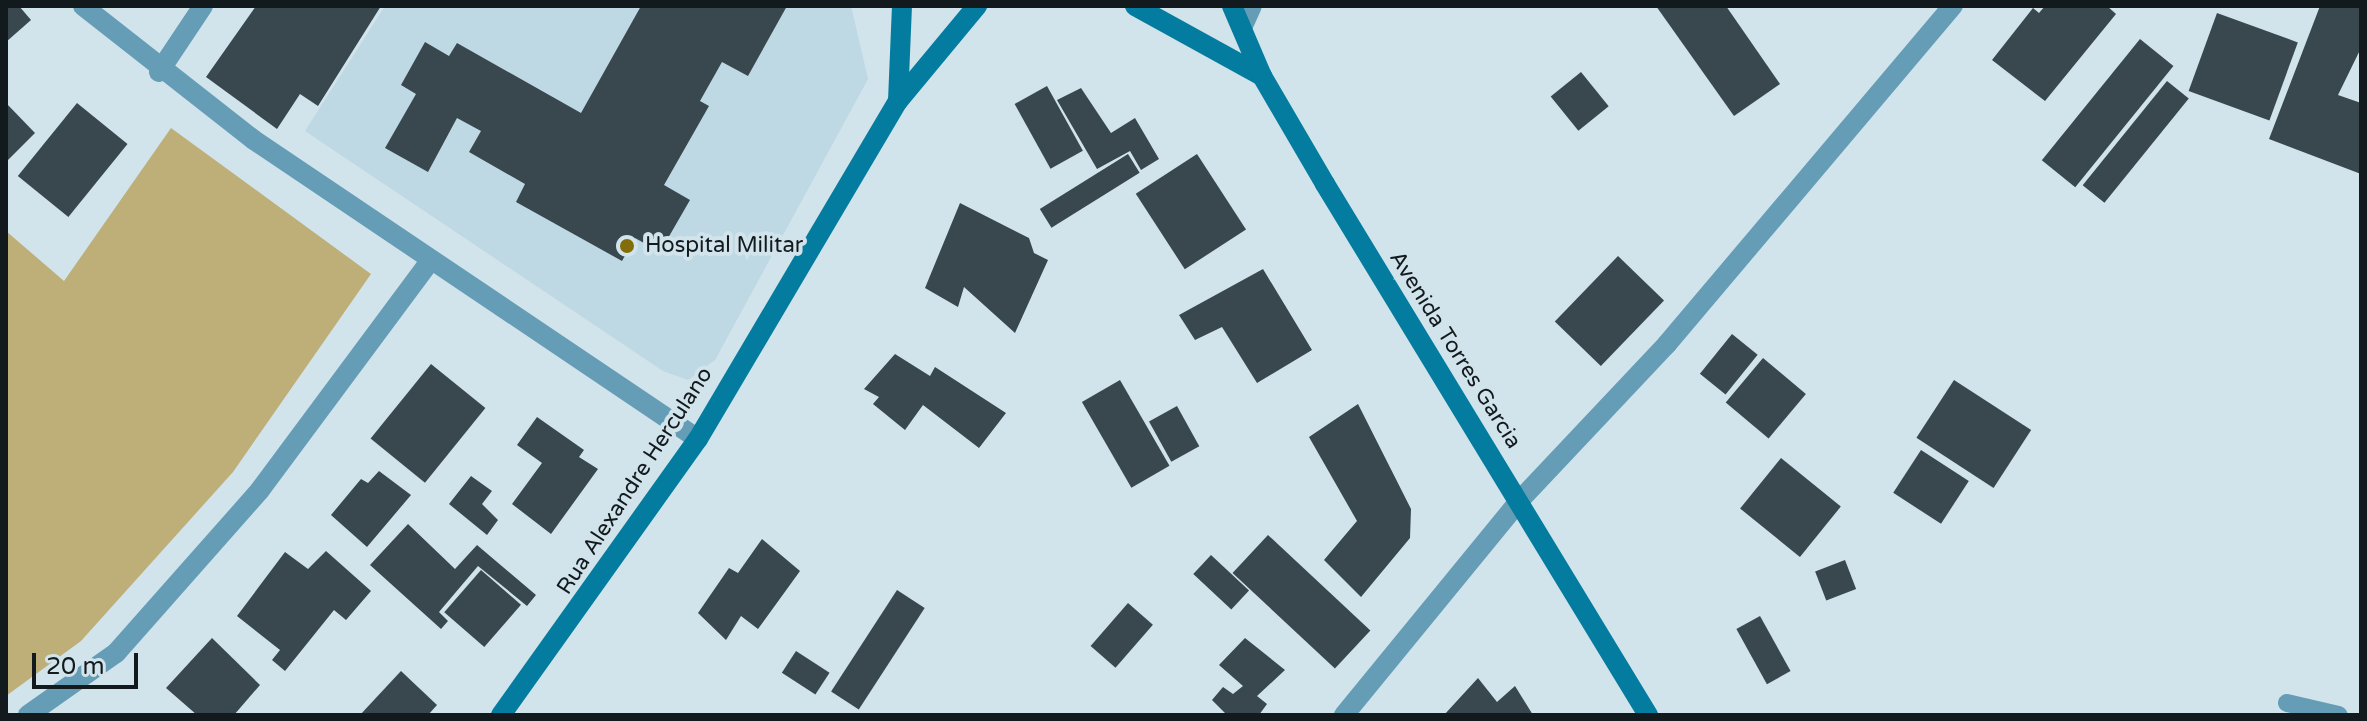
<!DOCTYPE html>
<html>
<head>
<meta charset="utf-8">
<style>
	body { margin:0 }
	#map { position:relative; width:2367px; height:721px; overflow:hidden; background:#d1e3eb; font-family:"Varela Round",sans-serif }
	div>[style] { position:absolute }
	.built>* { inset:0; background:#bed8e4 }
	.green>* { inset:0; background:#beaf79 }
	.building>* { inset:0; background:#39484f; transform-origin:0 0 }
	.service>* { height:18px; margin:-9px; padding:0 9px; transform-origin:9px; border-radius:9px; background:#659db6 }
	.minor>* { height:20px; margin:-10px; padding:0 10px; transform-origin:10px; border-radius:10px; background:#659db6 }
	.secondary>* { height:20px; margin:-10px; padding:0 10px; transform-origin:10px; border-radius:10px; background:#037c9f }
	.dots>* { width:22px; height:22px; translate:-50% -50%; box-sizing:border-box; border:4px solid #d1e3eb; border-radius:50% }
	span { translate:-50% -50%; white-space:nowrap; text-align:center; line-height:1.15; -webkit-text-stroke:8px #d1e3eb; paint-order:stroke }
	.poi-label { font-size:22px; color:#131a1d }
	.left { translate:0 -50%; text-align:left }
	.street-label { font-size:22px; color:#131a1d }
	.frame { position:absolute; inset:0; border:8px solid #131a1d; pointer-events:none }
	.scale { position:absolute; left:32px; top:653px; width:106px; height:36px; box-sizing:border-box; border:4px solid #131a1d; border-top:0; padding-left:10px; font-size:24px; line-height:28px; white-space:nowrap; color:#131a1d; -webkit-text-stroke:6px #d1e3eb; paint-order:stroke }
</style>
</head>
<body>
<div id="map">
	<div class="built">
		<i style="clip-path:polygon(385px 6px,851px 6px,868px 79px,715px 360px,688px 380px,663px 371px,305px 131px)"></i>
	</div>
	<div class="green">
		<i style="clip-path:polygon(171px 128px,371px 274px,233px 472px,81px 641px,6px 696px,6px 231px,64px 281px)"></i>
	</div>
	<div class="building">
		<i style="clip-path:polygon(6px 6px,19px 6px,31px 20px,6px 42px)"></i>
		<i style="clip-path:polygon(256px 6px,381px 6px,318px 106px,300px 94px,277px 129px,206px 77px)"></i>
		<i style="clip-path:polygon(641px 6px,787px 6px,748px 76px,722px 62px,700px 101px,709px 106px,664px 185px,690px 200px,660px 252px,635px 238px,622px 261px,516px 202px,525px 184px,469px 152px,481px 131px,457px 118px,428px 172px,385px 148px,416px 94px,401px 85px,425px 42px,449px 56px,457px 43px,581px 113px)"></i>
		<i style="clip-path:polygon(1656px 6px,1726px 6px,1780px 84px,1734px 116px)"></i>
		<i style="clip-path:polygon(2045px 6px,2107px 6px,2116px 14px,2045px 101px,1992px 60px,2033px 8px,2039px 13px)"></i>
		<i style="clip-path:polygon(2320px 6px,2361px 6px,2361px 48px,2338px 95px,2361px 103px,2361px 174px,2269px 139px)"></i>
		<i style="left:2217px;top:13px;width:86px;height:83px;rotate:20deg"></i>
		<i style="left:2140px;top:39px;width:43px;height:156px;rotate:39deg"></i>
		<i style="left:1581px;top:72px;width:44px;height:39px;rotate:51deg"></i>
		<i style="left:2167px;top:81px;width:28px;height:134px;rotate:39deg"></i>
		<i style="left:1047px;top:86px;width:74px;height:37px;rotate:61deg"></i>
		<i style="clip-path:polygon(1081px 88px,1111px 133px,1135px 118px,1159px 159px,1141px 170px,1130px 151px,1097px 169px,1057px 100px)"></i>
		<i style="clip-path:polygon(6px 103px,35px 133px,6px 162px)"></i>
		<i style="left:77px;top:103px;width:65px;height:94px;rotate:39deg"></i>
		<i style="left:1128px;top:154px;width:22px;height:104px;rotate:58deg"></i>
		<i style="left:1197px;top:154px;width:90px;height:73px;rotate:57deg"></i>
		<i style="clip-path:polygon(960px 203px,1029px 238px,1034px 253px,1048px 260px,1015px 333px,964px 287px,958px 307px,925px 288px)"></i>
		<i style="left:1618px;top:256px;width:64px;height:91px;rotate:44deg"></i>
		<i style="clip-path:polygon(1263px 269px,1312px 350px,1257px 383px,1222px 327px,1195px 340px,1179px 315px)"></i>
		<i style="left:1732px;top:334px;width:33px;height:51px;rotate:39deg"></i>
		<i style="clip-path:polygon(895px 354px,930px 376px,935px 367px,1006px 413px,979px 448px,923px 405px,905px 430px,873px 404px,879px 397px,864px 389px)"></i>
		<i style="left:1763px;top:358px;width:56px;height:58px;rotate:40deg"></i>
		<i style="left:431px;top:364px;width:70px;height:96px;rotate:39deg"></i>
		<i style="left:1120px;top:380px;width:99px;height:44px;rotate:60deg"></i>
		<i style="left:1954px;top:380px;width:92px;height:69px;rotate:33deg"></i>
		<i style="clip-path:polygon(1358px 404px,1411px 509px,1410px 538px,1361px 597px,1324px 560px,1357px 521px,1309px 437px)"></i>
		<i style="left:1177px;top:406px;width:46px;height:32px;rotate:61deg"></i>
		<i style="clip-path:polygon(537px 417px,584px 450px,579px 457px,598px 469px,551px 534px,512px 504px,542px 463px,517px 445px)"></i>
		<i style="left:1921px;top:450px;width:57px;height:51px;rotate:33deg"></i>
		<i style="left:1781px;top:458px;width:77px;height:65px;rotate:39deg"></i>
		<i style="clip-path:polygon(379px 471px,411px 495px,367px 547px,331px 515px,361px 479px,368px 483px)"></i>
		<i style="clip-path:polygon(471px 476px,492px 491px,482px 504px,498px 520px,487px 535px,449px 504px)"></i>
		<i style="clip-path:polygon(408px 524px,455px 569px,477px 545px,536px 595px,527px 606px,478px 566px,439px 612px,448px 621px,441px 629px,370px 565px)"></i>
		<i style="left:1268px;top:535px;width:140px;height:52px;rotate:43deg"></i>
		<i style="clip-path:polygon(762px 539px,800px 571px,758px 629px,741px 616px,726px 640px,698px 613px,729px 568px,738px 573px)"></i>
		<i style="clip-path:polygon(326px 551px,371px 591px,346px 620px,334px 610px,285px 671px,272px 660px,280px 650px,237px 616px,285px 552px,308px 569px)"></i>
		<i style="left:1211px;top:555px;width:52px;height:26px;rotate:43deg"></i>
		<i style="left:1845px;top:560px;width:31px;height:32px;rotate:69deg"></i>
		<i style="left:481px;top:570px;width:53px;height:56px;rotate:41deg"></i>
		<i style="left:897px;top:590px;width:33px;height:121px;rotate:33deg"></i>
		<i style="left:1128px;top:603px;width:33px;height:57px;rotate:41deg"></i>
		<i style="left:1760px;top:616px;width:63px;height:27px;rotate:61deg"></i>
		<i style="clip-path:polygon(212px 638px,260px 685px,234px 715px,197px 715px,166px 688px)"></i>
		<i style="clip-path:polygon(1245px 638px,1285px 670px,1257px 696px,1267px 704px,1259px 715px,1227px 715px,1212px 700px,1223px 687px,1233px 694px,1243px 686px,1219px 665px)"></i>
		<i style="left:796px;top:651px;width:40px;height:26px;rotate:33deg"></i>
		<i style="clip-path:polygon(401px 671px,437px 705px,428px 715px,360px 715px)"></i>
		<i style="clip-path:polygon(1478px 678px,1497px 702px,1515px 686px,1533px 715px,1444px 715px)"></i>
	</div>
	<div class="service">
		<i style="left:2287px;top:703px;width:53px;rotate:13deg"></i>
	</div>
	<div class="minor">
		<i style="left:83px;top:6px;width:217px;rotate:38.1deg"></i>
		<i style="left:254px;top:140px;width:535px;rotate:33.96deg"></i>
		<i style="left:1242px;top:28px;width:24px;rotate:-66deg"></i>
		<i style="left:159px;top:72px;width:79px;rotate:-56.3deg"></i>
		<i style="left:28px;top:715px;width:108px;rotate:-35.2deg"></i>
		<i style="left:116px;top:653px;width:217px;rotate:-48.5deg"></i>
		<i style="left:260px;top:490px;width:285px;rotate:-53.4deg"></i>
		<i style="left:1344px;top:715px;width:279px;rotate:-50.7deg"></i>
		<i style="left:1521px;top:499px;width:213px;rotate:-46.7deg"></i>
		<i style="left:1667px;top:344px;width:443px;rotate:-49.8deg"></i>
	</div>
	<div class="secondary">
		<i style="left:1135px;top:6px;width:145px;rotate:28.9deg"></i>
		<i style="left:1232px;top:6px;width:76px;rotate:66.8deg"></i>
		<i style="left:1262px;top:76px;width:125px;rotate:59.7deg"></i>
		<i style="left:1325px;top:184px;width:622px;rotate:58.69deg"></i>
		<i style="left:898px;top:101px;width:95px;rotate:-87.6deg"></i>
		<i style="left:501px;top:715px;width:339px;rotate:-54.5deg"></i>
		<i style="left:698px;top:439px;width:393px;rotate:-59.4deg"></i>
		<i style="left:898px;top:101px;width:124px;rotate:-50.3deg"></i>
	</div>
	<div class="dots">
		<i style="left:627px;top:246px;background:#836d09"></i>
	</div>
	<div class="poi-label">
		<span class="left" style="left:645px;top:246px">Hospital Militar</span>
	</div>
	<div class="street-label">
		<span style="left:1455px;top:350px;rotate:58deg">Avenida Torres Garcia</span>
		<span style="left:635px;top:481px;rotate:-57deg">Rua Alexandre Herculano</span>
	</div>
	<div class="frame"></div>
	<div class="scale">20 m</div>
</div>
</body>
</html>
